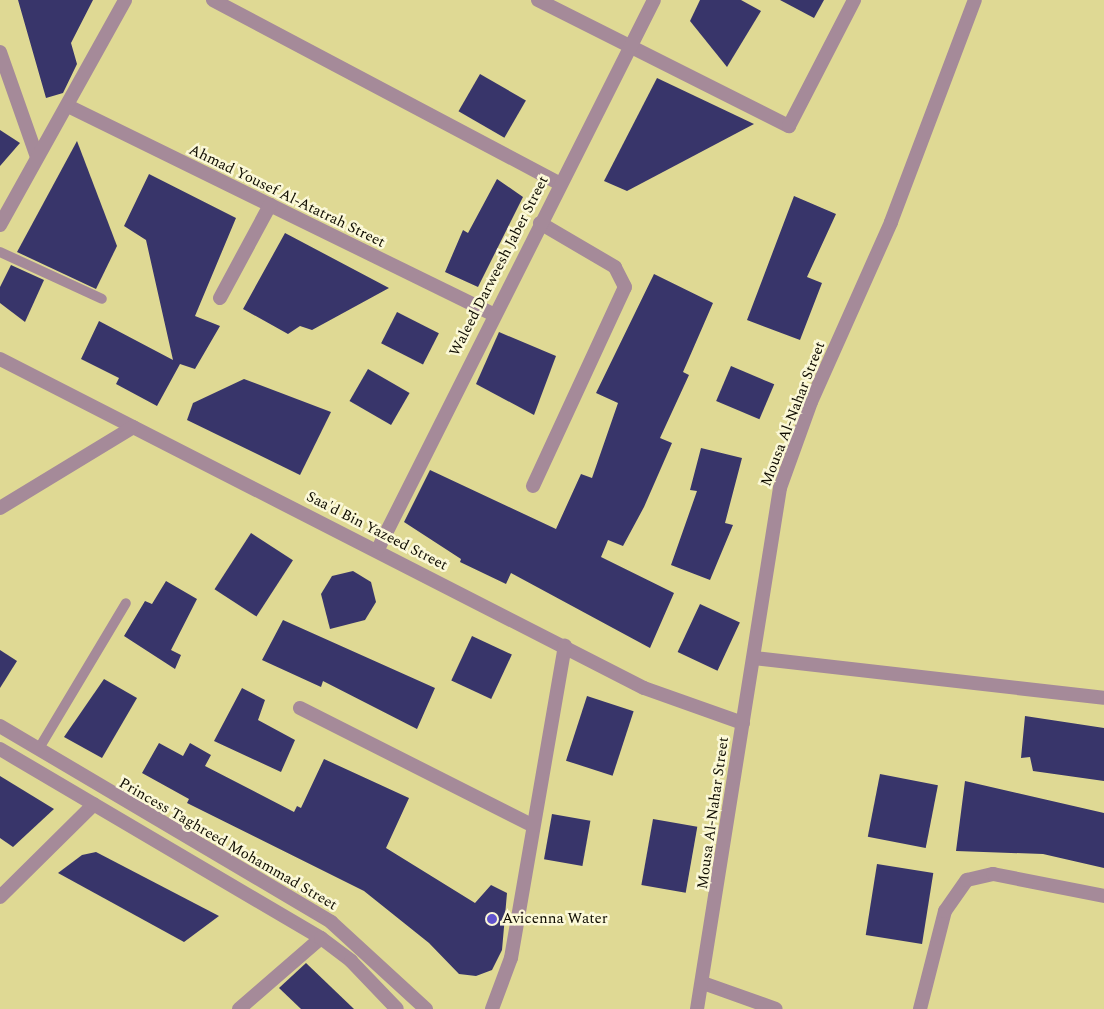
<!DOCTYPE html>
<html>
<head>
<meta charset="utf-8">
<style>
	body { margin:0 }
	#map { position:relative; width:1104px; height:1009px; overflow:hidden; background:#dfd994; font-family:Spectral,serif }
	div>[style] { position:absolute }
	.building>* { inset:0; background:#38356a; transform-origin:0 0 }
	.service>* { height:10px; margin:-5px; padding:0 5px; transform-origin:5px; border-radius:5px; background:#a58a99 }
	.minor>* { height:14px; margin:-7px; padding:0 7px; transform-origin:7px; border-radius:7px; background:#a58a99 }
	.tertiary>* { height:14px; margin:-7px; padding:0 7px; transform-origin:7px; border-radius:7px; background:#a58a99 }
	.dots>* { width:14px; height:14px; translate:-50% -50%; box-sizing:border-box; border:2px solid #fbf8d7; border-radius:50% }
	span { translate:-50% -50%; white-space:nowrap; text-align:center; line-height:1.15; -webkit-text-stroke:5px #fbf8d7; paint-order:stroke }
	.street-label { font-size:15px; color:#0f0c00 }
	.poi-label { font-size:15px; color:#0f0c00 }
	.left { translate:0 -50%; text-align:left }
</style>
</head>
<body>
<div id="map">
	<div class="building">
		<i style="clip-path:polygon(18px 0,93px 0,71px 43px,77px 64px,63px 93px,46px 98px)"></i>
		<i style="clip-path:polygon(700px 0,741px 0,761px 11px,727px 67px,690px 21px)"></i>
		<i style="clip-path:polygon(780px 0,824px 0,814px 18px)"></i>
		<i style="left:480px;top:74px;width:53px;height:43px;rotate:30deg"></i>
		<i style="clip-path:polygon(657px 78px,754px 124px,627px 191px,604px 181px)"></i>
		<i style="clip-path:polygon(0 130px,20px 143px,0 166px)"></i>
		<i style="clip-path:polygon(77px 141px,117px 246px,96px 289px,17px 252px)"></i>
		<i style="clip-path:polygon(149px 174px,236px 218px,195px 316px,220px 326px,195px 369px,180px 364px,157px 406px,116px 384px,119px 378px,81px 359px,99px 321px,173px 360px,146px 240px,124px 226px)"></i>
		<i style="clip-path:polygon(497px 179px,523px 197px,478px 287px,445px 272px,463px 230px,468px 233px)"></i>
		<i style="clip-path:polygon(794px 196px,836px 214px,807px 277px,822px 283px,800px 340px,747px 320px)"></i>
		<i style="clip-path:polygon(285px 233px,389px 288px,312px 330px,300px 326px,288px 334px,243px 309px)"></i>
		<i style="clip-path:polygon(11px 265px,44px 280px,25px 322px,0 303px,0 287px)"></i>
		<i style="clip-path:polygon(654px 274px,713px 303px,683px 372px,689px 375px,660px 438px,672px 443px,644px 507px,623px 546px,608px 540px,601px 557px,674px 593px,650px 648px,511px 573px,506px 584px,460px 562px,461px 559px,404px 522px,430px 470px,556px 529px,581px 474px,592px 478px,618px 403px,596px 393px)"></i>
		<i style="left:397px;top:312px;width:47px;height:35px;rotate:27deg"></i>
		<i style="clip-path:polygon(499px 332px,556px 356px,534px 415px,476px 384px)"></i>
		<i style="left:731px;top:366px;width:47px;height:38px;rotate:23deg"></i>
		<i style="left:368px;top:369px;width:48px;height:37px;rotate:30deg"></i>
		<i style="clip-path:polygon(244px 379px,331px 412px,300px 475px,187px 420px,193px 403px)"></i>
		<i style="clip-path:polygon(701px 448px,742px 458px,725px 523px,733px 525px,710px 580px,671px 565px,697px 491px,690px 490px)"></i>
		<i style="left:251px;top:533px;width:50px;height:67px;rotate:33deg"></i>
		<i style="clip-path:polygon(353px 571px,371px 582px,376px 602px,365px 620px,330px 629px,321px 594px,332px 576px)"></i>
		<i style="clip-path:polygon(166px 581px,197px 599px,171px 650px,181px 655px,175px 669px,124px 636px,145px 601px,152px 604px)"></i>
		<i style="left:700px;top:604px;width:44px;height:53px;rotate:25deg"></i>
		<i style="clip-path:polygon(283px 620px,435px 688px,417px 729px,323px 681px,321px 687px,262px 660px)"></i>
		<i style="left:472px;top:636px;width:44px;height:49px;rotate:25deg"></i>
		<i style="clip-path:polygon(0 650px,17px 661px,0 688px)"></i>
		<i style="clip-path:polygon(104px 679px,137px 698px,102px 758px,64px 737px)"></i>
		<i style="clip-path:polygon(242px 688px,265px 700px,258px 720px,295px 740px,281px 772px,214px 741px)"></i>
		<i style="left:587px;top:696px;width:49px;height:68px;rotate:18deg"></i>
		<i style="clip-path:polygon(1025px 716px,1104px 728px,1104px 781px,1033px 771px,1030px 757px,1021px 758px)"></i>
		<i style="clip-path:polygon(159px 743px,183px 756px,190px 743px,211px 755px,205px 766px,294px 812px,297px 806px,301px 808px,324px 759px,409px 798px,386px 848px,475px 903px,491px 885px,507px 893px,502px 950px,492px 970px,476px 976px,459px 974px,429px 943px,364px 891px,187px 803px,189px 799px,142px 773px)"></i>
		<i style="left:880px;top:774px;width:59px;height:64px;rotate:11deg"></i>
		<i style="clip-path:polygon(0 776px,54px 809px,13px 847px,0 838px)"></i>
		<i style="clip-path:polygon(965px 781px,1104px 813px,1104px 868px,1043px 854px,956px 851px)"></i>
		<i style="left:552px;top:814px;width:39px;height:46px;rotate:10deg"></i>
		<i style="left:653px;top:819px;width:45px;height:67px;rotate:10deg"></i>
		<i style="clip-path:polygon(96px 852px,219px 916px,184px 942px,58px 873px,82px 855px)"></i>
		<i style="left:877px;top:864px;width:57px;height:72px;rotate:9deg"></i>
		<i style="clip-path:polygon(306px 963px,354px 1009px,301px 1009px,279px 988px)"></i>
	</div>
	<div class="service">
		<i style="left:0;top:252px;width:112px;rotate:24.7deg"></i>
		<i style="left:38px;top:750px;width:171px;rotate:-59.1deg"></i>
	</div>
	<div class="minor">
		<i style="left:213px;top:0;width:391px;rotate:27.9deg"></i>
		<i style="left:538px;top:0;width:281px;rotate:26.7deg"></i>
		<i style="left:789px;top:126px;width:142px;rotate:-62.7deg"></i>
		<i style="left:0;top:52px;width:111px;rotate:70.6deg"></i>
		<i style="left:68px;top:106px;width:472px;rotate:26.1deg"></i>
		<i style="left:0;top:225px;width:257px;rotate:-60.9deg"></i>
		<i style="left:220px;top:298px;width:106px;rotate:-61.7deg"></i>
		<i style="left:0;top:359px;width:723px;rotate:27.06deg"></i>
		<i style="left:644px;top:688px;width:105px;rotate:19.5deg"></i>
		<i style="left:533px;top:486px;width:219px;rotate:-65.2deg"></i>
		<i style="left:625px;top:287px;width:22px;rotate:-117deg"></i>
		<i style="left:615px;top:267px;width:87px;rotate:-149.6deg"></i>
		<i style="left:0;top:508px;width:156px;rotate:-31.3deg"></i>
		<i style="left:378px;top:549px;width:614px;rotate:-63.31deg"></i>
		<i style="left:754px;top:658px;width:352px;rotate:6.5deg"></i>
		<i style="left:300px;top:708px;width:260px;rotate:26.8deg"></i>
		<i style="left:0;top:897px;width:132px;rotate:-44.7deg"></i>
		<i style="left:703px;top:983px;width:77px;rotate:19.6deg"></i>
		<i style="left:239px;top:1009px;width:108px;rotate:-40.9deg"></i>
		<i style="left:492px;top:1009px;width:54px;rotate:-69.6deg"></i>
		<i style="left:511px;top:958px;width:317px;rotate:-80.2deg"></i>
		<i style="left:920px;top:1009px;width:101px;rotate:-75.7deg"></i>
		<i style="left:945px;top:911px;width:38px;rotate:-55deg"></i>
		<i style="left:967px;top:880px;width:27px;rotate:-13deg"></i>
		<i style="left:993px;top:874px;width:113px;rotate:11.2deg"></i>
	</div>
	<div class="tertiary">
		<i style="left:0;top:726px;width:385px;rotate:30.6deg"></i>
		<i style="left:331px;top:922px;width:129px;rotate:42.5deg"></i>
		<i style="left:0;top:749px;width:373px;rotate:30.5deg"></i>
		<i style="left:321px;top:938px;width:38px;rotate:37deg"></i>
		<i style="left:351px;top:961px;width:66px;rotate:46.2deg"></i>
		<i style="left:697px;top:1009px;width:528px;rotate:-80.95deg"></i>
		<i style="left:780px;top:488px;width:91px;rotate:-70.2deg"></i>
		<i style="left:811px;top:402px;width:197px;rotate:-66deg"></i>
		<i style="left:891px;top:222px;width:237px;rotate:-69.3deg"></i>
	</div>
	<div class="dots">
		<i style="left:492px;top:919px;background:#6153cc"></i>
	</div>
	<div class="street-label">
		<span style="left:287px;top:196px;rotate:26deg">Ahmad Yousef Al-Atatrah Street</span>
		<span style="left:499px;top:266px;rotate:-63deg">Waleed Darweesh Jaber Street</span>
		<span style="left:793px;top:414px;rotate:-69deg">Mousa Al-Nahar Street</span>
		<span style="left:377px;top:531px;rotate:27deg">Saa'd Bin Yazeed Street</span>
		<span style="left:713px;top:813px;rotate:-82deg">Mousa Al-Nahar Street</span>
		<span style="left:228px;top:844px;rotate:30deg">Princess Taghreed Mohammad Street</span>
	</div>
	<div class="poi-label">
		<span class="left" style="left:502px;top:919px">Avicenna Water</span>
	</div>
</div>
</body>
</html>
